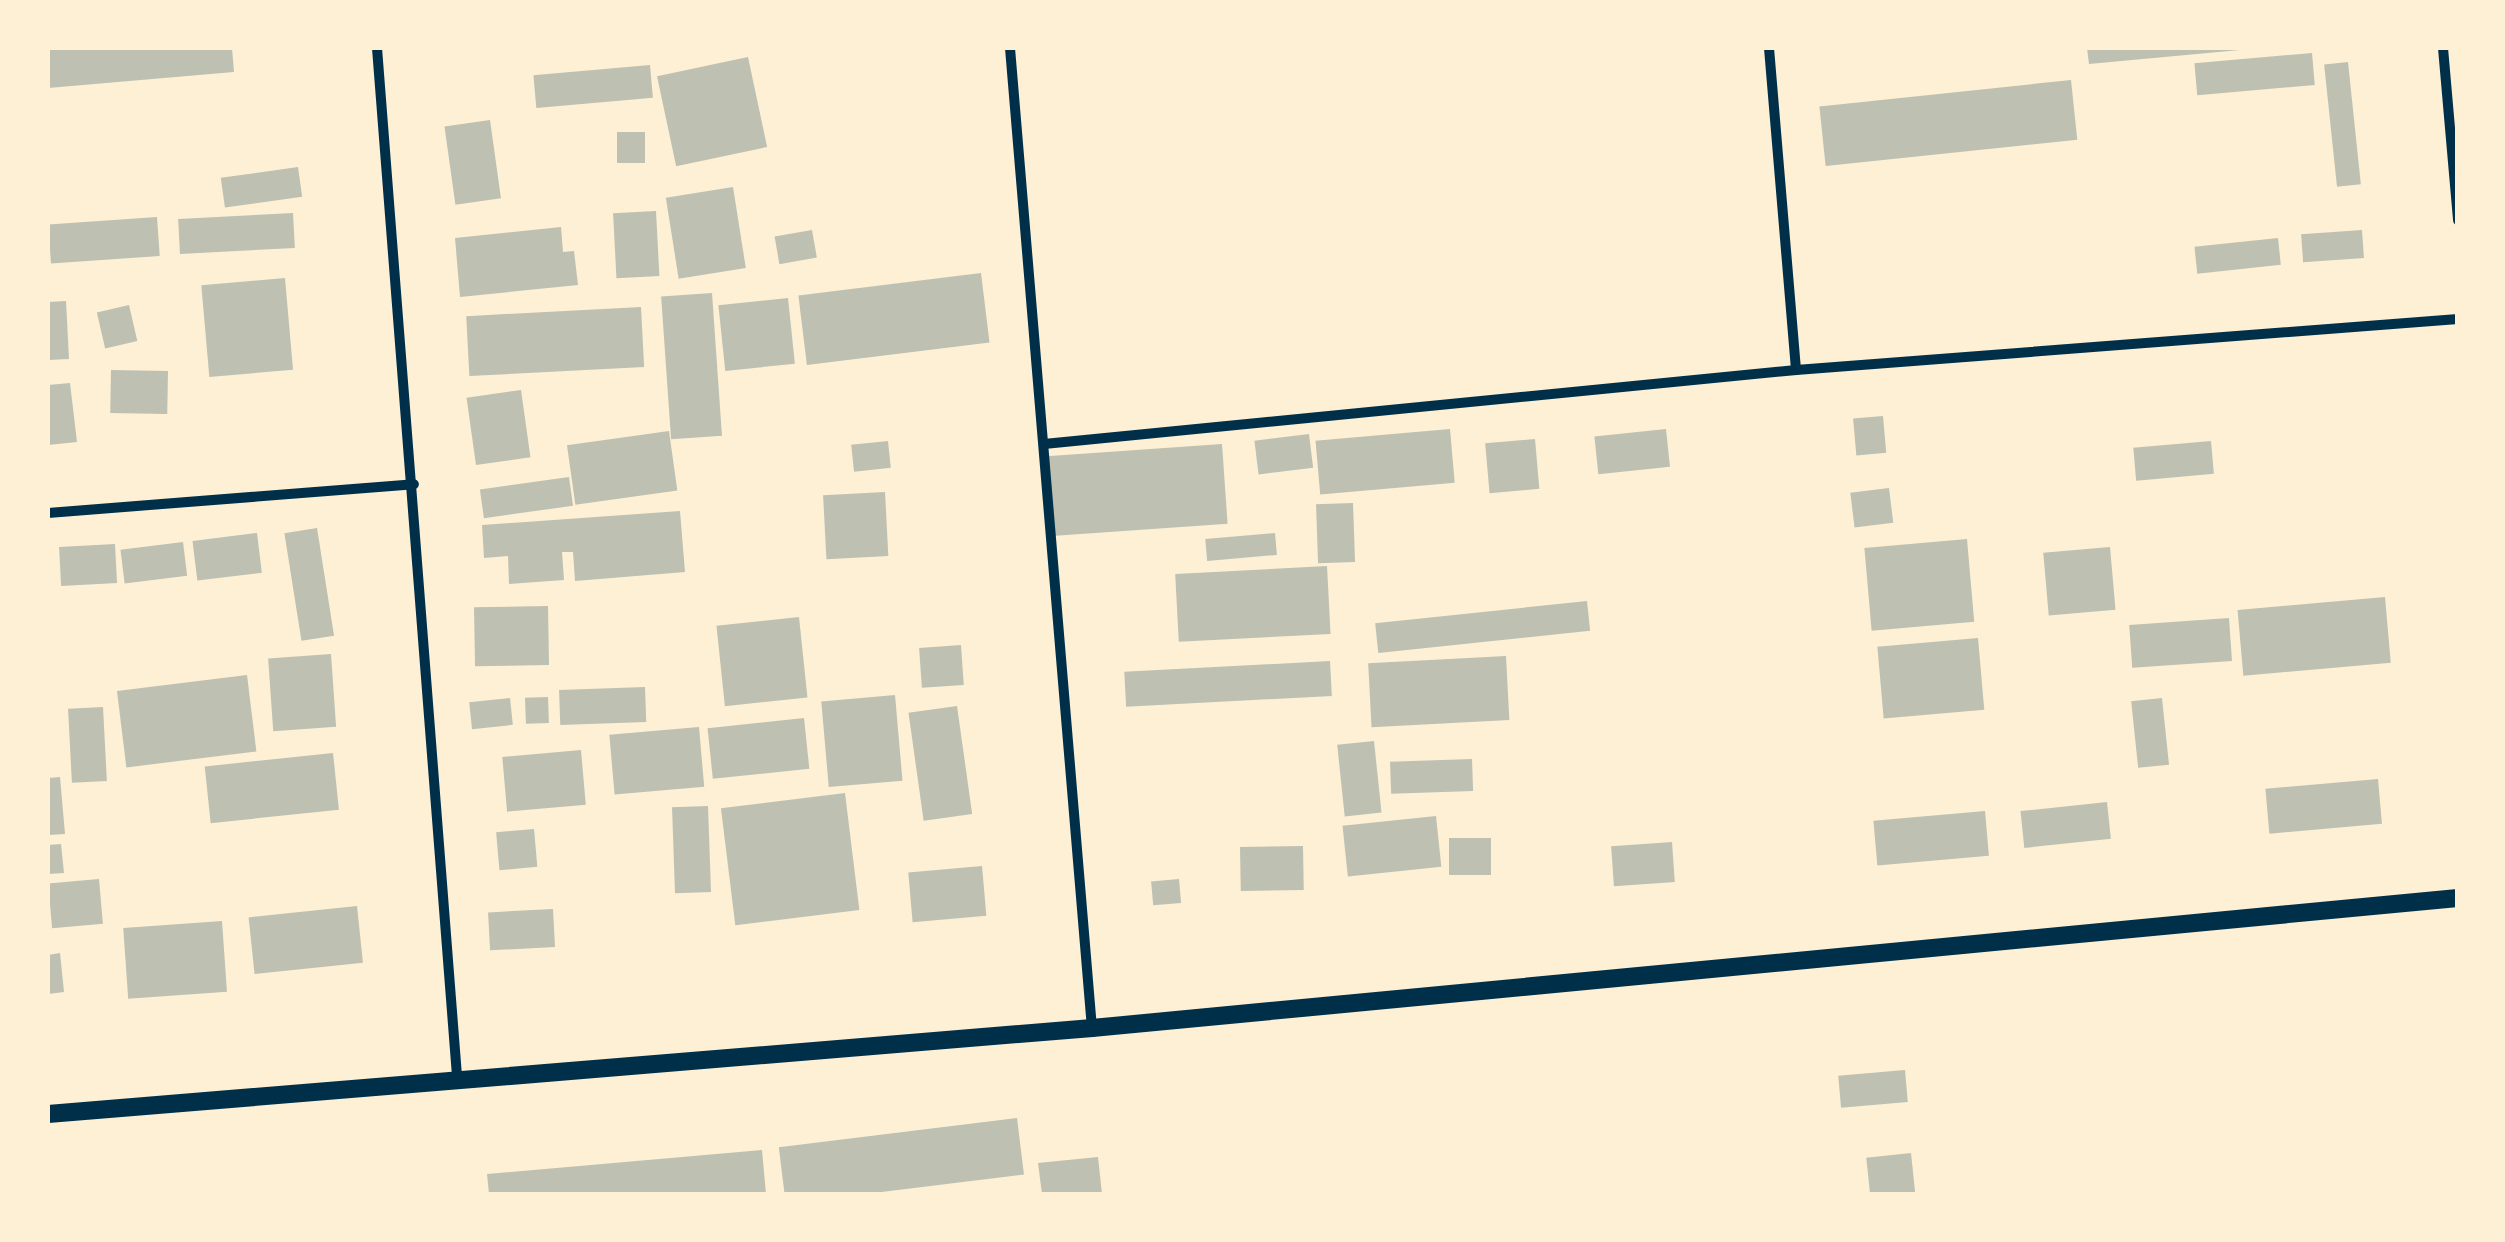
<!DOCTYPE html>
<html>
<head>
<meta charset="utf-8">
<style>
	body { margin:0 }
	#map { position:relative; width:2505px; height:1242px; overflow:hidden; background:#fdf0d5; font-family:"PT Sans Narrow",sans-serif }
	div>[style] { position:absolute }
	.building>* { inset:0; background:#bec0b2; transform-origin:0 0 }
	.minor>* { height:10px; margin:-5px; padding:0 5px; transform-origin:5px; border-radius:5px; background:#003049 }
	.tertiary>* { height:18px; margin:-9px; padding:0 9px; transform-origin:9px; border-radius:9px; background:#003049 }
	span { translate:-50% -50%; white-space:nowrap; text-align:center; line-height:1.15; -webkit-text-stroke:8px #fdf0d5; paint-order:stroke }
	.frame { position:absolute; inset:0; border:50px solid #fdf0d5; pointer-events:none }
</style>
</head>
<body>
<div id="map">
	<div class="building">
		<i style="clip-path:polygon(48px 48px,232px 48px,234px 72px,48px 88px)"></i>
		<i style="clip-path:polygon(2087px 48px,2240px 48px,2240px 50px,2089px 64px)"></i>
		<i style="left:2312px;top:53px;width:32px;height:118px;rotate:85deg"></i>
		<i style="left:748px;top:57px;width:92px;height:93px;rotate:78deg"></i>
		<i style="left:2348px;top:62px;width:123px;height:24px;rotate:84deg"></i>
		<i style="left:650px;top:65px;width:33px;height:117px;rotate:85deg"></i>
		<i style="left:2071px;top:80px;width:60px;height:253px;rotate:84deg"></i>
		<i style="left:490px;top:120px;width:79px;height:46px;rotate:82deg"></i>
		<i style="left:617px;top:132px;width:28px;height:31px"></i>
		<i style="left:298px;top:167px;width:30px;height:78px;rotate:82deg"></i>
		<i style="left:733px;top:187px;width:82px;height:68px;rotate:81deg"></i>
		<i style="left:656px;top:211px;width:65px;height:43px;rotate:87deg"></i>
		<i style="left:293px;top:213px;width:35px;height:115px;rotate:87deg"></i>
		<i style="left:157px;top:217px;width:39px;height:109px;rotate:86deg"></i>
		<i style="clip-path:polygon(561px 227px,563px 252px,574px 251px,578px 285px,460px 297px,455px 238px)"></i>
		<i style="left:812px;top:230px;width:28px;height:38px;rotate:80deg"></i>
		<i style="left:2362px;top:230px;width:28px;height:61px;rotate:86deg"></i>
		<i style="left:2278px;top:238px;width:27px;height:84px;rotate:84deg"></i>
		<i style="left:981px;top:273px;width:70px;height:184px;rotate:83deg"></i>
		<i style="left:285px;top:278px;width:92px;height:84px;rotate:85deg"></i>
		<i style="left:712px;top:293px;width:143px;height:51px;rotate:86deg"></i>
		<i style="left:788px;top:298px;width:66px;height:70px;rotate:84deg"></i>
		<i style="clip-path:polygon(66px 301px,69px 359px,48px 360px,48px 302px)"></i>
		<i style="left:129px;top:305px;width:37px;height:33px;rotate:77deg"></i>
		<i style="left:641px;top:307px;width:60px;height:175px;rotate:87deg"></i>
		<i style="left:111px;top:370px;width:57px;height:43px;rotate:1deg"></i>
		<i style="clip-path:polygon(70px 383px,77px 442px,48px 445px,48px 385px)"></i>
		<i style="left:521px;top:390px;width:68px;height:55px;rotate:82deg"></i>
		<i style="left:1883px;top:416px;width:37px;height:30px;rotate:85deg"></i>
		<i style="left:1450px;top:429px;width:54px;height:135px;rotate:85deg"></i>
		<i style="left:1666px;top:429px;width:38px;height:72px;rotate:84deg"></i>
		<i style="left:669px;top:431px;width:60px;height:103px;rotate:82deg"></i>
		<i style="left:1309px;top:434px;width:34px;height:55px;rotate:83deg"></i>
		<i style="left:1535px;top:439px;width:50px;height:50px;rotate:85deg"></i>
		<i style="left:888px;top:441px;width:27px;height:37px;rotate:84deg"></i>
		<i style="left:2211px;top:441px;width:33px;height:78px;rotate:85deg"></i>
		<i style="left:1222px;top:444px;width:80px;height:176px;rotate:86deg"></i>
		<i style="left:569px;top:477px;width:29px;height:90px;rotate:82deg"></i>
		<i style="left:1889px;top:488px;width:35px;height:39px;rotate:83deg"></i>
		<i style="left:885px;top:492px;width:64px;height:62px;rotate:87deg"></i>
		<i style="left:1353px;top:503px;width:59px;height:37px;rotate:88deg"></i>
		<i style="clip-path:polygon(680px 511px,685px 572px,575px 581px,573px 552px,562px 552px,564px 580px,509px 584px,508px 556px,484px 558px,482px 525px)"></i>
		<i style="left:317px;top:528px;width:109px;height:33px;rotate:81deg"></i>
		<i style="left:257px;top:533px;width:40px;height:65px;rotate:83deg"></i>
		<i style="left:1275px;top:533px;width:22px;height:70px;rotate:85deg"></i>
		<i style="left:1967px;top:539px;width:83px;height:103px;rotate:85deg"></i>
		<i style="left:183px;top:542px;width:34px;height:63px;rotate:83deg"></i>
		<i style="left:115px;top:544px;width:39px;height:56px;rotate:87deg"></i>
		<i style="left:2110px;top:547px;width:63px;height:67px;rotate:85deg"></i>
		<i style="left:1327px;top:566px;width:68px;height:152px;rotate:87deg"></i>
		<i style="left:2385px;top:597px;width:66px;height:148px;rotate:85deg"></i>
		<i style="left:1587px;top:601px;width:30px;height:213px;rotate:84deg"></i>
		<i style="left:548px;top:606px;width:59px;height:74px;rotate:89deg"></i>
		<i style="left:799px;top:617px;width:81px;height:83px;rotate:84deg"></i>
		<i style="left:2229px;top:618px;width:43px;height:100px;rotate:86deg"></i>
		<i style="left:1978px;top:638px;width:72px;height:101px;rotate:85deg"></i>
		<i style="left:961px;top:645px;width:40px;height:42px;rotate:86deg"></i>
		<i style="left:331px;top:654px;width:73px;height:63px;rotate:86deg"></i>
		<i style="left:1506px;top:656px;width:64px;height:138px;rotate:87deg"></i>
		<i style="left:1330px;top:661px;width:35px;height:206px;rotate:87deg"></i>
		<i style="left:247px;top:675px;width:77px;height:131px;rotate:83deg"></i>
		<i style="left:645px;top:687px;width:35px;height:86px;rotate:88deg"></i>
		<i style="left:895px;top:695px;width:86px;height:74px;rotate:85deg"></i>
		<i style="left:548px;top:697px;width:26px;height:23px;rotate:88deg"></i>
		<i style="left:510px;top:698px;width:27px;height:41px;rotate:84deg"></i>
		<i style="left:2162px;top:698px;width:67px;height:31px;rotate:84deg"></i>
		<i style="left:957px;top:706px;width:109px;height:49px;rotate:82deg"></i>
		<i style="left:103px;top:707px;width:74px;height:35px;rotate:87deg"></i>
		<i style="left:804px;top:718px;width:51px;height:97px;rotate:84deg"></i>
		<i style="left:699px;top:727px;width:60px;height:90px;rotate:85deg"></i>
		<i style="left:1374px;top:741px;width:72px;height:37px;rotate:84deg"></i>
		<i style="left:581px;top:750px;width:55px;height:79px;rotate:85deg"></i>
		<i style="left:333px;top:753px;width:57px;height:129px;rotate:84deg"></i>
		<i style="left:1472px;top:759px;width:32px;height:82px;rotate:88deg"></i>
		<i style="clip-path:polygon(60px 777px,65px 834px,48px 835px,48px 778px)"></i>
		<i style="left:2378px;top:779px;width:45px;height:113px;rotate:85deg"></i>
		<i style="left:845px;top:793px;width:118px;height:125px;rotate:83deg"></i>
		<i style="left:2107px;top:802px;width:37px;height:87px;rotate:84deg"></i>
		<i style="left:708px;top:806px;width:86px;height:36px;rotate:88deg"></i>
		<i style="left:1985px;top:811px;width:45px;height:112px;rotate:85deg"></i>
		<i style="left:1436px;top:816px;width:51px;height:94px;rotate:84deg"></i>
		<i style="left:534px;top:829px;width:38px;height:38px;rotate:85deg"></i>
		<i style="left:1449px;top:838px;width:42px;height:37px"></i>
		<i style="left:1672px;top:842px;width:40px;height:61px;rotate:86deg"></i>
		<i style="clip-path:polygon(61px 844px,64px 873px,48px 874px,48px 845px)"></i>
		<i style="left:1303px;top:846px;width:44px;height:63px;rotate:89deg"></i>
		<i style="left:982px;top:866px;width:50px;height:74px;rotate:85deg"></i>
		<i style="left:99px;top:879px;width:45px;height:51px;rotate:85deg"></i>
		<i style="left:1179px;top:879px;width:24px;height:28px;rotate:85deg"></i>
		<i style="left:357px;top:906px;width:57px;height:109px;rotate:84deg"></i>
		<i style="left:553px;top:909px;width:38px;height:65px;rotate:87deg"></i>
		<i style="left:222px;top:921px;width:71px;height:99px;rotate:86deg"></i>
		<i style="clip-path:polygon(60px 953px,64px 992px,48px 994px,48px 955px)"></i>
		<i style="left:1905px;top:1070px;width:32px;height:67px;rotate:85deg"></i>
		<i style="left:1017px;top:1118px;width:57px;height:240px;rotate:83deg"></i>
		<i style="clip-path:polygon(762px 1150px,766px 1194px,489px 1194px,487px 1174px)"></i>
		<i style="left:1911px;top:1153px;width:41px;height:45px;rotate:84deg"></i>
		<i style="clip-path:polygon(1098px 1157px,1102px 1194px,1042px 1194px,1038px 1163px)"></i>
	</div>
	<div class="minor">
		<i style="left:377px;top:48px;width:1032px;rotate:85.55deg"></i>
		<i style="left:1010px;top:48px;width:983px;rotate:85.22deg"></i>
		<i style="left:1769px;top:48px;width:323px;rotate:85.2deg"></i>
		<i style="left:2443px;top:48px;width:173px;rotate:85deg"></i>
		<i style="left:1044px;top:444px;width:756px;rotate:-5.62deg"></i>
		<i style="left:1796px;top:370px;width:664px;rotate:-4.41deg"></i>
		<i style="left:48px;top:513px;width:367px;rotate:-4.5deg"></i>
	</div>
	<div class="tertiary">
		<i style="left:48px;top:1114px;width:1048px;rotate:-4.71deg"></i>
		<i style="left:1092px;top:1028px;width:1372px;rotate:-5.44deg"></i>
	</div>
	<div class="frame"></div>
</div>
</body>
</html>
